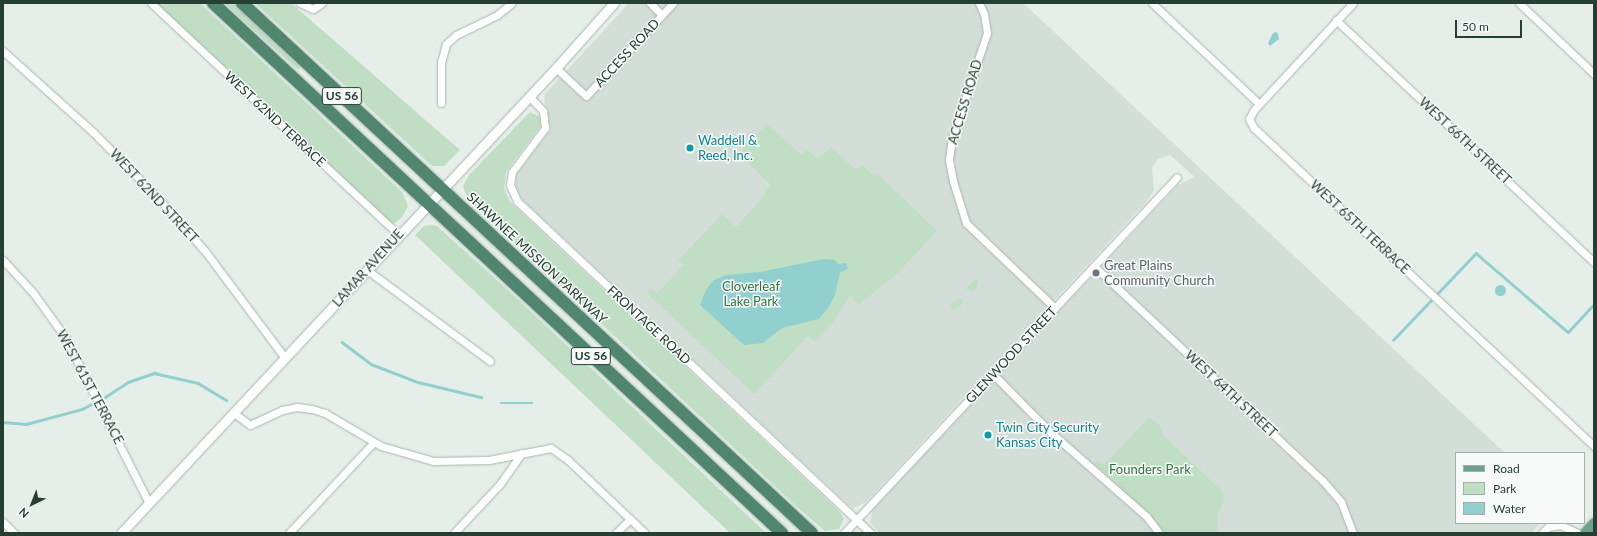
<!DOCTYPE html>
<html>
<head>
<meta charset="utf-8">
<style>
	body { margin:0 }
	#map { position:relative; width:1597px; height:536px; overflow:hidden; background:#e6eee9; font-family:Lato,sans-serif }
	div>[style] { position:absolute }
	.built>* { inset:0; background:#d4ded8 }
	.green>* { inset:0; background:#c0dec4 }
	.water>* { inset:0; background:#92cfcf }
	.round { border-radius:50% }
	.stream>* { height:2.5px; margin:-1.25px; padding:0 1.25px; transform-origin:1.25px; border-radius:1.25px; background:#92cfcf }
	.roads { filter:drop-shadow(0 0 1px #a8b6af) drop-shadow(0 0 1px #a8b6af) }
	.minor>* { height:7px; margin:-3.5px; padding:0 3.5px; transform-origin:3.5px; border-radius:3.5px; background:#fff }
	.tertiary>* { height:9px; margin:-4.5px; padding:0 4.5px; transform-origin:4.5px; border-radius:4.5px; background:#fff }
	.primary>* { height:11px; margin:-5.5px; padding:0 5.5px; transform-origin:5.5px; border-radius:5.5px; background:#6da18b }
	.trunk>* { height:12px; margin:-6px; padding:0 6px; transform-origin:6px; border-radius:6px; background:#508670 }
	.dots>* { width:11px; height:11px; translate:-50% -50%; box-sizing:border-box; border:2px solid #f7faf8; border-radius:50% }
	span { translate:-50% -50%; white-space:nowrap; text-align:center; line-height:1.15; -webkit-text-stroke:3px #f7faf8; paint-order:stroke }
	.shield-label span { padding:1px 3px; background:#f7faf8; border:1px solid; border-radius:3px; -webkit-text-stroke-width:0 }
	.shield-label { font-size:12px; color:#253f34; font-weight:700 }
	.street-label { font-size:13px; color:#253f34 }
	.culture-label { font-size:13px; color:#0d838f }
	.left { translate:0 -50%; text-align:left }
	.worship-label { font-size:13px; color:#5b616d }
	.park-label { font-size:13px; color:#317441 }
	.frame { position:absolute; inset:0; border:4px solid #253f34; pointer-events:none }
	.legend { position:absolute; left:1455px; top:452px; width:130px; height:72px; box-sizing:border-box; background:#f7faf8; border:1px solid #a3afaa; margin:0; padding:5px 7px; list-style:none; font-size:12px; color:#253f34 }
	.legend li { display:flex; align-items:center; gap:8px; height:20px }
	.legend b { width:20px; border:1px solid #a3afaa }
	.north { position:absolute; left:12px; top:484px; width:40px; height:40px; -webkit-text-stroke:3px #f7faf8; paint-order:stroke; rotate:223deg; font-size:11px; font-weight:700; line-height:16px; text-align:center; color:#253f34 }
	.north::after { content:''; display:block; margin:auto; width:14px; height:18px; background:#253f34; clip-path:polygon(50% 0,100% 100%,50% 72%,0 100%) }
	.scale { position:absolute; left:1455px; top:20px; width:67px; height:18px; box-sizing:border-box; border:2px solid #253f34; border-top:0; padding-left:5px; font-size:12px; line-height:14px; white-space:nowrap; color:#253f34; -webkit-text-stroke:3px #f7faf8; paint-order:stroke }
</style>
</head>
<body>
<div id="map">
	<div class="built">
		<i style="clip-path:polygon(629px 3px,1023px 3px,1505px 453px,1456px 453px,1456px 523px,1540px 523px,1531px 533px,879px 533px,870px 522px,873px 509px,1178px 185px,1195px 177px,1170px 155px,1158px 159px,1152px 167px,1154px 190px,1147px 201px,866px 502px,853px 508px,846px 503px,525px 202px,517px 192px,515px 178px,517px 171px,551px 130px,544px 99px,545px 94px)"></i>
	</div>
	<div class="green">
		<i style="clip-path:polygon(155px 3px,200px 3px,402px 192px,408px 206px,402px 217px,394px 224px,390px 222px)"></i>
		<i style="clip-path:polygon(224px 3px,233px 3px,301px 67px,298px 70px)"></i>
		<i style="clip-path:polygon(255px 3px,291px 3px,460px 150px,444px 166px,432px 166px)"></i>
		<i style="clip-path:polygon(530px 112px,540px 117px,540px 127px,506px 172px,504px 188px,510px 202px,840px 512px,844px 519px,839px 529px,825px 531px,797px 507px,467px 198px,463px 186px,469px 175px)"></i>
		<i style="clip-path:polygon(767px 124px,802px 155px,807px 150px,818px 159px,831px 147px,856px 170px,862px 165px,874px 176px,877px 173px,937px 231px,898px 273px,859px 304px,850px 296px,834px 321px,815px 342px,808px 336px,754px 394px,647px 293px,651px 288px,657px 293px,684px 265px,678px 260px,722px 214px,736px 227px,765px 195px,764px 193px,771px 185px,738px 154px)"></i>
		<i style="clip-path:polygon(431px 225px,437px 226px,508px 290px,766px 533px,730px 533px,415px 235px,424px 226px)"></i>
		<i style="clip-path:polygon(975px 279px,978px 280px,978px 285px,974px 291px,967px 291px,967px 288px)"></i>
		<i style="clip-path:polygon(958px 298px,962px 298px,962px 304px,957px 309px,951px 309px,950px 306px)"></i>
		<i style="clip-path:polygon(1149px 417px,1160px 426px,1164px 436px,1222px 491px,1224px 501px,1217px 516px,1218px 533px,1162px 533px,1151px 515px,1095px 464px,1097px 459px,1104px 465px)"></i>
	</div>
	<div class="water">
		<i style="clip-path:polygon(1277px 32px,1279px 39px,1270px 46px,1268px 43px,1273px 33px)"></i>
		<i style="clip-path:polygon(824px 259px,835px 260px,838px 264px,846px 263px,848px 269px,840px 272px,835px 295px,828px 308px,819px 319px,782px 328px,763px 343px,744px 345px,700px 305px,707px 288px,714px 280px,726px 275px,760px 272px)"></i>
		<i class="round" style="left:1494.5px;top:284.5px;width:11px;height:11px"></i>
	</div>
	<div class="stream">
		<i style="left:1393px;top:340px;width:120px;rotate:-46.3deg"></i>
		<i style="left:1476px;top:253px;width:121px;rotate:40.7deg"></i>
		<i style="left:1568px;top:332px;width:38px;rotate:-47deg"></i>
		<i style="left:342px;top:342px;width:36px;rotate:37deg"></i>
		<i style="left:371px;top:364px;width:50px;rotate:21deg"></i>
		<i style="left:418px;top:382px;width:65px;rotate:13.4deg"></i>
		<i style="left:105px;top:397px;width:27px;rotate:-33deg"></i>
		<i style="left:128px;top:382px;width:28px;rotate:-19deg"></i>
		<i style="left:154px;top:373px;width:45px;rotate:12.8deg"></i>
		<i style="left:198px;top:383px;width:33px;rotate:31deg"></i>
		<i style="left:501px;top:403px;width:31px"></i>
		<i style="left:3px;top:422px;width:23px;rotate:5deg"></i>
		<i style="left:26px;top:424px;width:58px;rotate:-15deg"></i>
		<i style="left:82px;top:409px;width:11px;rotate:-27deg"></i>
	</div>
	<div class="roads">
		<div class="minor">
			<i style="left:151px;top:3px;width:340px;rotate:43.1deg"></i>
			<i style="left:300px;top:3px;width:14px;rotate:25deg"></i>
			<i style="left:313px;top:9px;width:11px;rotate:-34deg"></i>
			<i style="left:650px;top:3px;width:17px;rotate:45deg"></i>
			<i style="left:979px;top:3px;width:12px;rotate:66deg"></i>
			<i style="left:984px;top:14px;width:19px;rotate:81deg"></i>
			<i style="left:987px;top:33px;width:111px;rotate:108.4deg"></i>
			<i style="left:952px;top:138px;width:22px;rotate:98deg"></i>
			<i style="left:949px;top:160px;width:21px;rotate:79deg"></i>
			<i style="left:953px;top:181px;width:44px;rotate:72.8deg"></i>
			<i style="left:966px;top:223px;width:123px;rotate:43.7deg"></i>
			<i style="left:1152px;top:3px;width:147px;rotate:43.3deg"></i>
			<i style="left:1353px;top:3px;width:146px;rotate:132.8deg"></i>
			<i style="left:1254px;top:110px;width:10px;rotate:119deg"></i>
			<i style="left:1249px;top:119px;width:10px;rotate:61deg"></i>
			<i style="left:1254px;top:128px;width:466px;rotate:43.1deg"></i>
			<i style="left:1519px;top:3px;width:103px;rotate:43.4deg"></i>
			<i style="left:1336px;top:20px;width:354px;rotate:43.2deg"></i>
			<i style="left:3px;top:51px;width:121px;rotate:42deg"></i>
			<i style="left:93px;top:132px;width:91px;rotate:45.4deg"></i>
			<i style="left:157px;top:197px;width:72px;rotate:48.4deg"></i>
			<i style="left:205px;top:251px;width:134px;rotate:53.2deg"></i>
			<i style="left:556px;top:68px;width:41px;rotate:43deg"></i>
			<i style="left:586px;top:96px;width:127px;rotate:-46.9deg"></i>
			<i style="left:529px;top:96px;width:21px;rotate:47deg"></i>
			<i style="left:543px;top:111px;width:17px;rotate:83deg"></i>
			<i style="left:545px;top:128px;width:55px;rotate:126.9deg"></i>
			<i style="left:512px;top:172px;width:13px;rotate:99deg"></i>
			<i style="left:510px;top:185px;width:17px;rotate:66deg"></i>
			<i style="left:517px;top:201px;width:485px;rotate:43.2deg"></i>
			<i style="left:441px;top:103px;width:41px;rotate:-90deg"></i>
			<i style="left:441px;top:62px;width:19px;rotate:-74deg"></i>
			<i style="left:446px;top:44px;width:13px;rotate:-42deg"></i>
			<i style="left:456px;top:35px;width:46px;rotate:-26deg"></i>
			<i style="left:497px;top:15px;width:19px;rotate:-39deg"></i>
			<i style="left:3px;top:260px;width:46px;rotate:47.6deg"></i>
			<i style="left:34px;top:294px;width:53px;rotate:54.2deg"></i>
			<i style="left:65px;top:337px;width:186px;rotate:63.2deg"></i>
			<i style="left:1094px;top:266px;width:314px;rotate:43.2deg"></i>
			<i style="left:1323px;top:481px;width:28px;rotate:49deg"></i>
			<i style="left:1341px;top:502px;width:33px;rotate:69deg"></i>
			<i style="left:367px;top:270px;width:153px;rotate:36.5deg"></i>
			<i style="left:993px;top:374px;width:77px;rotate:45.5deg"></i>
			<i style="left:1047px;top:429px;width:133px;rotate:41.3deg"></i>
			<i style="left:1147px;top:517px;width:20px;rotate:53deg"></i>
			<i style="left:234px;top:413px;width:20px;rotate:37deg"></i>
			<i style="left:250px;top:425px;width:35px;rotate:-25deg"></i>
			<i style="left:282px;top:410px;width:15px;rotate:-11deg"></i>
			<i style="left:297px;top:407px;width:15px;rotate:8deg"></i>
			<i style="left:312px;top:409px;width:14px;rotate:17deg"></i>
			<i style="left:325px;top:413px;width:65px;rotate:30.5deg"></i>
			<i style="left:381px;top:446px;width:54px;rotate:16.1deg"></i>
			<i style="left:433px;top:461px;width:56px;rotate:-1deg"></i>
			<i style="left:489px;top:460px;width:63px;rotate:-11deg"></i>
			<i style="left:551px;top:448px;width:21px;rotate:35deg"></i>
			<i style="left:568px;top:460px;width:106px;rotate:43.5deg"></i>
			<i style="left:3px;top:522px;width:16px;rotate:45deg"></i>
			<i style="left:289px;top:533px;width:123px;rotate:-47deg"></i>
			<i style="left:454px;top:533px;width:67px;rotate:-46.8deg"></i>
			<i style="left:500px;top:484px;width:38px;rotate:-55deg"></i>
			<i style="left:616px;top:533px;width:20px;rotate:-45deg"></i>
			<i style="left:844px;top:533px;width:487px;rotate:-46.9deg"></i>
			<i style="left:1542px;top:533px;width:8px;rotate:-45deg"></i>
			<i style="left:1548px;top:527px;width:12px;rotate:-9deg"></i>
			<i style="left:1560px;top:525px;width:20px;rotate:24deg"></i>
		</div>
		<div class="tertiary">
			<i style="left:121px;top:533px;width:637px;rotate:-46.91deg"></i>
			<i style="left:556px;top:68px;width:87px;rotate:-48.3deg"></i>
		</div>
		<div class="primary">
			<i style="left:1585px;top:533px;width:13px;rotate:-48deg"></i>
		</div>
		<div class="trunk">
			<i style="left:213px;top:3px;width:778px;rotate:42.97deg"></i>
			<i style="left:242px;top:3px;width:778px;rotate:42.92deg"></i>
		</div>
	</div>
	<div class="dots">
		<i style="left:690px;top:148px;background:#0f9aa8"></i>
		<i style="left:1096px;top:273px;background:#6b7280"></i>
		<i style="left:988px;top:435px;background:#0f9aa8"></i>
	</div>
	<div class="shield-label">
		<span style="left:342px;top:96px">US 56</span>
		<span style="left:591px;top:356px">US 56</span>
	</div>
	<div class="street-label">
		<span style="left:627px;top:53px;rotate:-47deg">ACCESS ROAD</span>
		<span style="left:965px;top:102px;rotate:-73deg">ACCESS ROAD</span>
		<span style="left:275px;top:119px;rotate:43deg">WEST 62ND TERRACE</span>
		<span style="left:1465px;top:141px;rotate:43deg">WEST 66TH STREET</span>
		<span style="left:154px;top:196px;rotate:47deg">WEST 62ND STREET</span>
		<span style="left:1360px;top:227px;rotate:43deg">WEST 65TH TERRACE</span>
		<span style="left:537px;top:258px;rotate:43deg">SHAWNEE MISSION PARKWAY</span>
		<span style="left:368px;top:268px;rotate:-48deg">LAMAR AVENUE</span>
		<span style="left:649px;top:325px;rotate:43deg">FRONTAGE ROAD</span>
		<span style="left:1011px;top:355px;rotate:-47deg">GLENWOOD STREET</span>
		<span style="left:90px;top:387px;rotate:62deg">WEST 61ST TERRACE</span>
		<span style="left:1231px;top:394px;rotate:43deg">WEST 64TH STREET</span>
	</div>
	<div class="culture-label">
		<span class="left" style="left:698px;top:148px">Waddell &amp;<br>Reed, Inc.</span>
		<span class="left" style="left:996px;top:435px">Twin City Security<br>Kansas City</span>
	</div>
	<div class="worship-label">
		<span class="left" style="left:1104px;top:273px">Great Plains<br>Community Church</span>
	</div>
	<div class="park-label">
		<span style="left:751px;top:294px">Cloverleaf<br>Lake Park</span>
		<span style="left:1150px;top:469px">Founders Park</span>
	</div>
	<div class="frame"></div>
	<ul class="legend">
	<li><b style="height:5px;background:#6da18b"></b>Road</li>
	<li><b style="height:11px;background:#c0dec4"></b>Park</li>
	<li><b style="height:11px;background:#92cfcf"></b>Water</li>
	</ul>
	<div class="north">N</div>
	<div class="scale">50 m</div>
</div>
</body>
</html>
